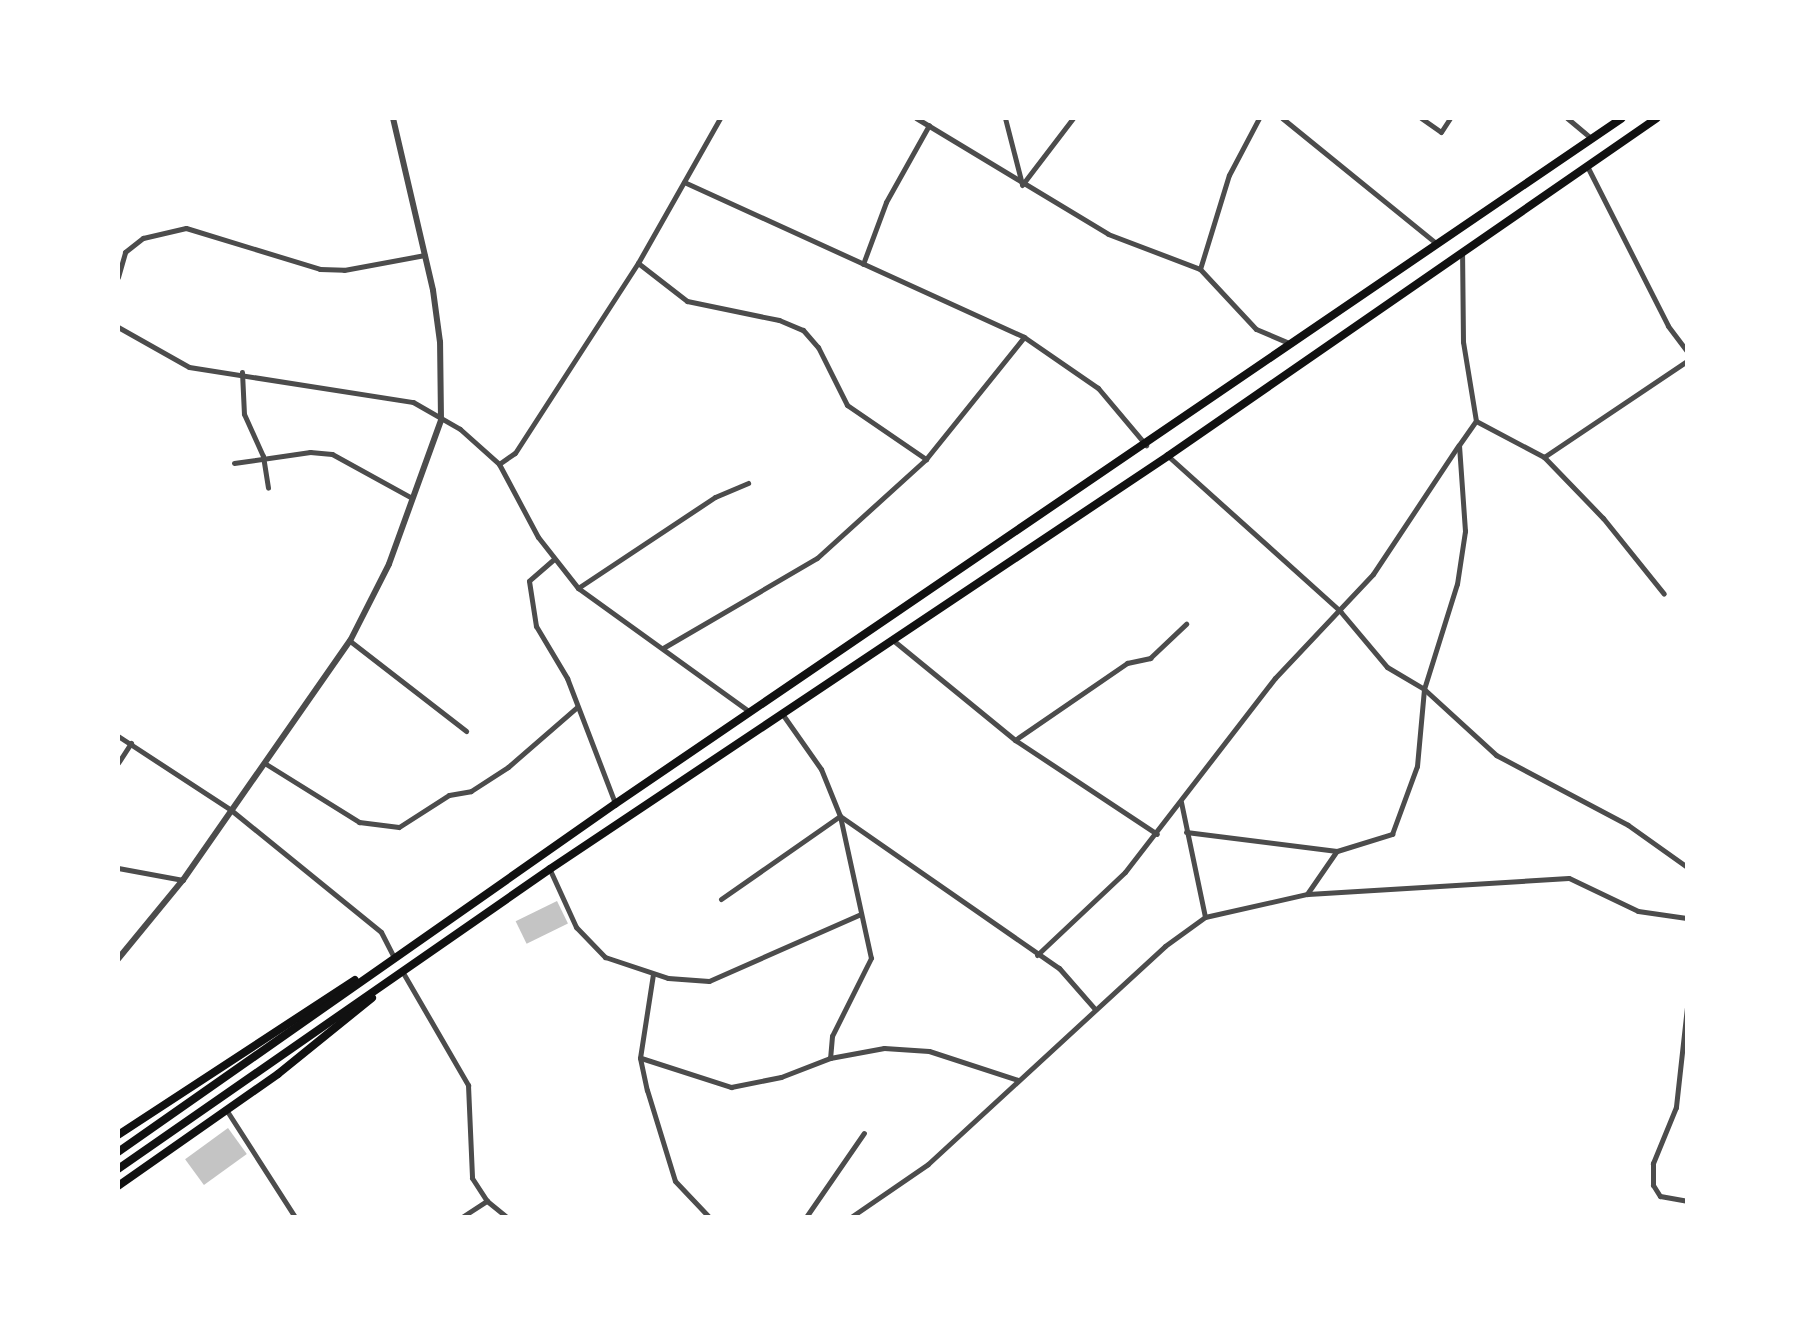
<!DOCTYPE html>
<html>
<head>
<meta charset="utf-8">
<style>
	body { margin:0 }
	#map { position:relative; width:1805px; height:1335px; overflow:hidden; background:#fff; font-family:Lato,sans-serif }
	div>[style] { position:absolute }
	.building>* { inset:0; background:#c4c4c4; transform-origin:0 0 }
	.minor>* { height:5px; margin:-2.5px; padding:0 2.5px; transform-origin:2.5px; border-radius:2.5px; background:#4c4c4c }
	.tertiary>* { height:6px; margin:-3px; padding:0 3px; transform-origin:3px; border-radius:3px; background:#4c4c4c }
	.primary>* { height:8px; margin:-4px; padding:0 4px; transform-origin:4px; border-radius:4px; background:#111 }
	span { translate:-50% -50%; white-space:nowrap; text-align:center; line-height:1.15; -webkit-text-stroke:7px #fff; paint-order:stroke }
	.frame { position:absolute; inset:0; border:120px solid #fff; pointer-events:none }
</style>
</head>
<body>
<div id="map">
	<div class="building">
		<i style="left:557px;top:901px;width:25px;height:46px;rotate:64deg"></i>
		<i style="left:228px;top:1128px;width:32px;height:53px;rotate:54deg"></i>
	</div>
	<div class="minor">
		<i style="left:916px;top:118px;width:224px;rotate:31.1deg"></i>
		<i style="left:1108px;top:234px;width:98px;rotate:20.8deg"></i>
		<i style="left:1200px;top:269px;width:82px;rotate:47deg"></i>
		<i style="left:1256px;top:329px;width:38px;rotate:23deg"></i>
		<i style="left:1005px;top:118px;width:68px;rotate:75.6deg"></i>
		<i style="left:1282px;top:118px;width:200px;rotate:39.1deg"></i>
		<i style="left:1421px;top:118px;width:24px;rotate:35deg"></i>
		<i style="left:1441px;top:132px;width:17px;rotate:-57deg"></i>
		<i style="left:1567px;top:118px;width:31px;rotate:40deg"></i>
		<i style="left:1587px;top:166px;width:179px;rotate:63.1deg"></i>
		<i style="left:1668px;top:326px;width:31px;rotate:53deg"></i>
		<i style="left:684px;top:182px;width:374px;rotate:24.5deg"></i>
		<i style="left:1024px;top:337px;width:90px;rotate:34.6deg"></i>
		<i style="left:1098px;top:388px;width:75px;rotate:49.9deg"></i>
		<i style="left:1022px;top:185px;width:84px;rotate:-52.7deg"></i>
		<i style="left:638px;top:263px;width:62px;rotate:37.8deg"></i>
		<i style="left:687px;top:301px;width:94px;rotate:11.7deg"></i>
		<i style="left:779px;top:320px;width:26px;rotate:23deg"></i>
		<i style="left:803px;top:330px;width:23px;rotate:49deg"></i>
		<i style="left:818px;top:347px;width:65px;rotate:63.4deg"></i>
		<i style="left:847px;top:405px;width:96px;rotate:34.4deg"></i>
		<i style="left:863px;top:264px;width:66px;rotate:-69.6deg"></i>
		<i style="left:886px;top:202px;width:88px;rotate:-60.8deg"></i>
		<i style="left:1200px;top:269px;width:98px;rotate:-72.9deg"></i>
		<i style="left:1229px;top:175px;width:64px;rotate:-62.2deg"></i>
		<i style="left:118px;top:277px;width:26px;rotate:-74deg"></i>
		<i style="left:125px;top:252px;width:23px;rotate:-38deg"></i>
		<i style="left:143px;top:238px;width:44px;rotate:-13.1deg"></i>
		<i style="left:186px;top:228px;width:140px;rotate:17deg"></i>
		<i style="left:320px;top:269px;width:24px;rotate:2deg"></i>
		<i style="left:344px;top:270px;width:82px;rotate:-10.5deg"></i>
		<i style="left:118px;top:327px;width:81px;rotate:29.4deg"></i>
		<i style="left:189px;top:367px;width:227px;rotate:8.9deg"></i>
		<i style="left:413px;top:402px;width:54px;rotate:29.9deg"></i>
		<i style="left:460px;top:429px;width:52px;rotate:41.9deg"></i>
		<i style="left:499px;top:464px;width:83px;rotate:61.9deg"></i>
		<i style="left:538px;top:537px;width:65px;rotate:51.9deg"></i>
		<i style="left:578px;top:588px;width:212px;rotate:35.8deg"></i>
		<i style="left:242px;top:372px;width:42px;rotate:87.3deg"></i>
		<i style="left:244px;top:414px;width:46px;rotate:65.7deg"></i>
		<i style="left:263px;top:456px;width:32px;rotate:81deg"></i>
		<i style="left:1476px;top:421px;width:77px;rotate:27.9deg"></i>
		<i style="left:1544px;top:457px;width:85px;rotate:46deg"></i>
		<i style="left:1603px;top:518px;width:97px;rotate:51.2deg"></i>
		<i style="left:1168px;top:456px;width:232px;rotate:42deg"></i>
		<i style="left:1340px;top:611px;width:73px;rotate:50deg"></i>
		<i style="left:1387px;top:667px;width:43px;rotate:30.7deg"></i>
		<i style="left:1424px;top:689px;width:98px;rotate:42.5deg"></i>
		<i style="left:1496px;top:755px;width:149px;rotate:27.9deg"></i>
		<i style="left:1628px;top:825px;width:72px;rotate:35.4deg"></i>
		<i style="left:1544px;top:457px;width:172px;rotate:-33.9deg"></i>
		<i style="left:234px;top:463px;width:77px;rotate:-8.2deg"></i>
		<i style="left:310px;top:452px;width:22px;rotate:5deg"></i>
		<i style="left:332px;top:454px;width:91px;rotate:28.8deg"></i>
		<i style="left:499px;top:464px;width:19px;rotate:-35deg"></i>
		<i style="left:515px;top:453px;width:226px;rotate:-57.1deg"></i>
		<i style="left:638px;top:263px;width:167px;rotate:-60.5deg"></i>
		<i style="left:554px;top:559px;width:33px;rotate:139deg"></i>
		<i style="left:529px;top:581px;width:46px;rotate:81.2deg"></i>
		<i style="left:536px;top:626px;width:61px;rotate:59.2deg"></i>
		<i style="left:567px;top:678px;width:134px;rotate:69deg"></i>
		<i style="left:578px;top:588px;width:164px;rotate:-33.6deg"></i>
		<i style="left:715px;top:497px;width:36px;rotate:-23deg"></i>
		<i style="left:350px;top:641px;width:147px;rotate:37.8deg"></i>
		<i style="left:894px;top:641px;width:156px;rotate:39.3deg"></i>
		<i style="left:1015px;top:740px;width:170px;rotate:33.5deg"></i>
		<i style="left:663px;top:648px;width:178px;rotate:-30.3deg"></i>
		<i style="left:817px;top:558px;width:147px;rotate:-42.2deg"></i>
		<i style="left:926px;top:459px;width:156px;rotate:-51.2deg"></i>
		<i style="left:783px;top:715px;width:66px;rotate:54.9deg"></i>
		<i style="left:821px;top:769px;width:51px;rotate:68deg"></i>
		<i style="left:840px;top:816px;width:145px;rotate:77.7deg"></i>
		<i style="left:871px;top:958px;width:87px;rotate:116.6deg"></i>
		<i style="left:832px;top:1036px;width:22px;rotate:95deg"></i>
		<i style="left:830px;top:1058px;width:55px;rotate:-10.5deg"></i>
		<i style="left:884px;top:1048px;width:45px;rotate:3.8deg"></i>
		<i style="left:929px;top:1051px;width:94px;rotate:18deg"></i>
		<i style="left:118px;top:736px;width:135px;rotate:33.2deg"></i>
		<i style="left:231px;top:810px;width:193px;rotate:39.1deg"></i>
		<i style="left:381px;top:932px;width:28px;rotate:63deg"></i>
		<i style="left:1015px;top:740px;width:136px;rotate:-34.5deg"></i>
		<i style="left:1127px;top:663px;width:24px;rotate:-12deg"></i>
		<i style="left:1150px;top:658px;width:50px;rotate:-43.4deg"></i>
		<i style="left:118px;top:763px;width:24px;rotate:-57deg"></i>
		<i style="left:266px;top:764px;width:110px;rotate:31.9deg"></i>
		<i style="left:359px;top:822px;width:40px;rotate:7.1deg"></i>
		<i style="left:399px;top:827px;width:59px;rotate:-32.6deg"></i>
		<i style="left:449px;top:795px;width:22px;rotate:-10deg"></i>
		<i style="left:471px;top:791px;width:44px;rotate:-33deg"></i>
		<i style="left:508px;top:767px;width:91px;rotate:-41deg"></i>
		<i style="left:1181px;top:802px;width:117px;rotate:78.2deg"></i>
		<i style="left:1186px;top:832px;width:152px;rotate:7.2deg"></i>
		<i style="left:1337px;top:851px;width:58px;rotate:-17.2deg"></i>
		<i style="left:1392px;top:834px;width:72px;rotate:-69.8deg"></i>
		<i style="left:1417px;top:766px;width:77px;rotate:-84.8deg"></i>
		<i style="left:1424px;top:689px;width:110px;rotate:-72.6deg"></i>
		<i style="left:1457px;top:584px;width:54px;rotate:-81.4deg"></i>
		<i style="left:1465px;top:531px;width:86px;rotate:-94deg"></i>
		<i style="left:1459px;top:445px;width:29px;rotate:-55deg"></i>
		<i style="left:1476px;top:421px;width:80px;rotate:-99.3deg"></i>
		<i style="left:1463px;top:342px;width:89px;rotate:-90.6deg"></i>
		<i style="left:118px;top:868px;width:66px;rotate:10.5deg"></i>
		<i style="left:550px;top:870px;width:63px;rotate:65.5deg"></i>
		<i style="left:576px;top:927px;width:42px;rotate:46deg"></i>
		<i style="left:605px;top:957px;width:66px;rotate:18.4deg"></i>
		<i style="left:668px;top:978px;width:41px;rotate:4.2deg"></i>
		<i style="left:709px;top:981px;width:166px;rotate:-23.8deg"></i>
		<i style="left:1308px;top:894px;width:261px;rotate:-3.5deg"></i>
		<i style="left:1569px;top:878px;width:76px;rotate:25.6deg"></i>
		<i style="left:1638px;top:911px;width:49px;rotate:8.1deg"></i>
		<i style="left:721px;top:899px;width:145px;rotate:-34.9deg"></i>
		<i style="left:840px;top:816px;width:267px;rotate:34.8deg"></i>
		<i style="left:1059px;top:968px;width:53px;rotate:48.8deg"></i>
		<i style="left:1037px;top:955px;width:121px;rotate:-43.3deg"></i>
		<i style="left:1125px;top:872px;width:245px;rotate:-52.3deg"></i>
		<i style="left:1275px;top:678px;width:143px;rotate:-46.7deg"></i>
		<i style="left:1373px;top:574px;width:154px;rotate:-56.4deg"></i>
		<i style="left:402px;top:971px;width:132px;rotate:59.9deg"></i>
		<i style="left:468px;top:1085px;width:93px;rotate:87.5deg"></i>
		<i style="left:472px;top:1178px;width:27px;rotate:57deg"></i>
		<i style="left:487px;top:1201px;width:26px;rotate:39deg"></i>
		<i style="left:653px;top:974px;width:85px;rotate:98.8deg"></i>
		<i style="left:640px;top:1058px;width:33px;rotate:78deg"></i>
		<i style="left:647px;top:1090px;width:95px;rotate:72.9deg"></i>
		<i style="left:675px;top:1181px;width:50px;rotate:46.6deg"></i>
		<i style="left:1687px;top:1007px;width:101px;rotate:96.3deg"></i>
		<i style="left:1676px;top:1107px;width:61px;rotate:112.3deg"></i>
		<i style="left:1653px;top:1163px;width:22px;rotate:90deg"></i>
		<i style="left:1653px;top:1185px;width:13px;rotate:58deg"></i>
		<i style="left:1660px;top:1196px;width:27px;rotate:10deg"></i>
		<i style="left:641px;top:1058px;width:95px;rotate:17.9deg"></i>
		<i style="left:731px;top:1087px;width:51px;rotate:-11.3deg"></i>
		<i style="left:781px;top:1077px;width:53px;rotate:-21.2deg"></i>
		<i style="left:227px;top:1111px;width:126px;rotate:57.3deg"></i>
		<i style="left:462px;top:1217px;width:30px;rotate:-33deg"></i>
		<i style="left:806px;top:1217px;width:102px;rotate:-55.4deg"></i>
		<i style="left:851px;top:1217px;width:93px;rotate:-34.5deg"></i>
		<i style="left:928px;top:1164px;width:322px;rotate:-42.6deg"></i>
		<i style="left:1165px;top:946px;width:49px;rotate:-35.9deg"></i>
		<i style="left:1205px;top:917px;width:105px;rotate:-12.7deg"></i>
		<i style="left:1307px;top:894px;width:51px;rotate:-55.4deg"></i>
	</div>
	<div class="tertiary">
		<i style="left:118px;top:959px;width:102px;rotate:-50.6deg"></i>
		<i style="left:183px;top:880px;width:292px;rotate:-55.1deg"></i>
		<i style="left:350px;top:641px;width:86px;rotate:-63.1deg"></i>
		<i style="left:389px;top:564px;width:153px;rotate:-70.1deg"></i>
		<i style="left:441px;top:420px;width:78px;rotate:-90.7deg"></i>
		<i style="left:440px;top:342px;width:52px;rotate:-97.7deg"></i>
		<i style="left:433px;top:290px;width:177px;rotate:-103.1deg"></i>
	</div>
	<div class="primary">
		<i style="left:118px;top:1135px;width:283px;rotate:-33.2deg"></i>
		<i style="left:118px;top:1152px;width:607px;rotate:-35deg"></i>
		<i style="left:615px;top:804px;width:1218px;rotate:-34.26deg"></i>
		<i style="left:118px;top:1169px;width:526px;rotate:-34.78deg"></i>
		<i style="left:550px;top:869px;width:743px;rotate:-33.75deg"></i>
		<i style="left:1168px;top:456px;width:594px;rotate:-34.65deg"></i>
		<i style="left:118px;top:1186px;width:195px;rotate:-35deg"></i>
		<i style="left:278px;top:1074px;width:121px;rotate:-39deg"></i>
	</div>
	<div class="frame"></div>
</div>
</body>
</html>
